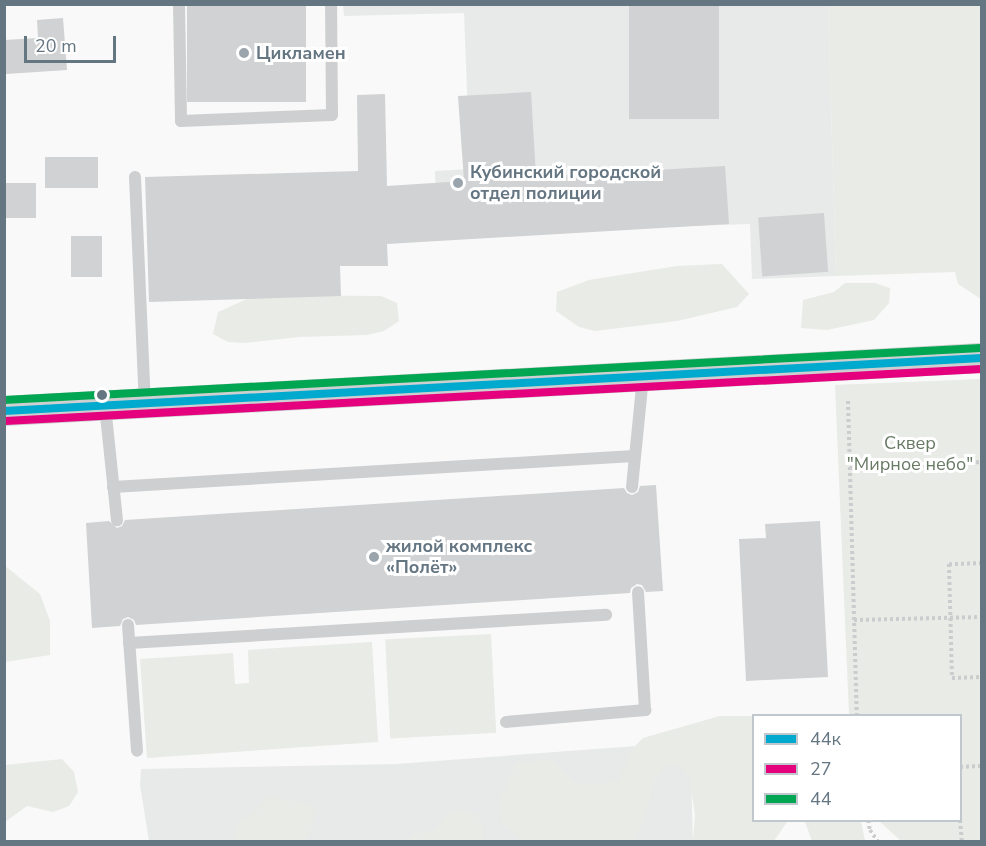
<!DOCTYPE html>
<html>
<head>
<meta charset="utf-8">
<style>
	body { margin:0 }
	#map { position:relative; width:986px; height:846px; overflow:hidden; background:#f9f9f9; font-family:"Nunito Sans",sans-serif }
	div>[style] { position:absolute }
	.built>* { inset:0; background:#e8e9e9 }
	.green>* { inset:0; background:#e8ebe6; transform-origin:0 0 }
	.building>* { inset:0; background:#d0d2d3; transform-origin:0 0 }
	.path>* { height:4px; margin-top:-2px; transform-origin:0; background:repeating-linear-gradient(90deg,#cbcccd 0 3px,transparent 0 6px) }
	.service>* { height:12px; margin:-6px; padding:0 6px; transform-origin:6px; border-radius:6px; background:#cecfd0 }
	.tertiary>* { height:30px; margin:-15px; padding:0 15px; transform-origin:15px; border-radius:15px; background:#cecfd0 }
	.bus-1>* { height:8px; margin:-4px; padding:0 4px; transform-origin:4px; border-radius:4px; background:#00a9ce }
	.bus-2>* { height:8px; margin:-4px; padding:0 4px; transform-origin:4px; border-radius:4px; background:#e5007d }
	.bus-3>* { height:8px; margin:-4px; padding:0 4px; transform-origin:4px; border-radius:4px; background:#00a651 }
	.dots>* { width:16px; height:16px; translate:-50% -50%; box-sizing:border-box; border:3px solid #fff; border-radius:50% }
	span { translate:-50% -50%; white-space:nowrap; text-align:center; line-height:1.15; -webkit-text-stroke:6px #fff; paint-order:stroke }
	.poi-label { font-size:18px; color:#657683; font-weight:700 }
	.left { translate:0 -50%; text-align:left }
	.park-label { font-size:18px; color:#687a64 }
	.frame { position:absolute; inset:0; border:6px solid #657683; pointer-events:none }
	.legend { position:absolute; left:752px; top:714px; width:210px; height:108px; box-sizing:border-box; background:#fff; border:2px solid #c1c8cd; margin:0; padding:8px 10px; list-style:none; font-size:18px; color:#657683 }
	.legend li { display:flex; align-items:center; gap:12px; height:30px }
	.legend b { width:30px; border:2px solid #c1c8cd }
	.scale { position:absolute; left:24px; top:36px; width:92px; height:27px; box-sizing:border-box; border:3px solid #657683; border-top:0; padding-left:8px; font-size:18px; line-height:21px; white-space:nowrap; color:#657683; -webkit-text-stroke:4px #fff; paint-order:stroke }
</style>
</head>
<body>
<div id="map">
	<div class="built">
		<i style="clip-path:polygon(343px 5px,828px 5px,836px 276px,752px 279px,750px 224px,437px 235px,435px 171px,470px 169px,464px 13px,344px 16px)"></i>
		<i style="clip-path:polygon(690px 742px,693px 841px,149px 841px,140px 785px,141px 769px,396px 764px)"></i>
	</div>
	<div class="green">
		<i style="clip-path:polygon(828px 5px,981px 5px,981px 299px,958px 284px,955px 272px,836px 276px)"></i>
		<i style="clip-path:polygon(722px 264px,749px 294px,737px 307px,677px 321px,595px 331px,579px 327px,556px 311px,557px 292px,589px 280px,677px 266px)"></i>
		<i style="clip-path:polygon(845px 283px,875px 283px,890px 288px,889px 303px,874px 320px,827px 330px,801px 328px,803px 300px,834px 292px)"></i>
		<i style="clip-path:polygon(256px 295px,381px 296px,397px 303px,399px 321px,384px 331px,367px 335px,299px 337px,244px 343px,228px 342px,213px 334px,218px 312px)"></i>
		<i style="clip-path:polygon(981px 379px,981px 841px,901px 841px,879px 821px,960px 820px,960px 716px,849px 715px,835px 385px)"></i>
		<i style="clip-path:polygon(4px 565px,40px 594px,50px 621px,50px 655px,5px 662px)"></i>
		<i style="left:491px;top:634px;width:99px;height:106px;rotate:87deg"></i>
		<i style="clip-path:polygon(372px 642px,378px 742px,147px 758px,140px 659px,233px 653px,235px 684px,249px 683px,248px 650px)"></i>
		<i style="clip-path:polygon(720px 716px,753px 716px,754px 820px,861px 821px,865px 841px,812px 841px,805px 822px,787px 822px,774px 841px,693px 841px,695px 814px,689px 777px,679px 764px,664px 768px,654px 781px,643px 823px,634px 841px,521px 841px,518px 835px,502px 824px,500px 799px,517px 763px,551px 759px,576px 784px,603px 784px,619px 780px,632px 749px,643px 738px)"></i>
		<i style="clip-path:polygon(62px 759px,74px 772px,78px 792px,69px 806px,53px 812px,27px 806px,5px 822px,5px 765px)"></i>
		<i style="clip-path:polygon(269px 797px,300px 802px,314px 809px,313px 825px,305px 838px,295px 842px,232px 841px,239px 821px,252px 815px)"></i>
		<i style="clip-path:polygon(463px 810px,478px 815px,484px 833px,481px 841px,410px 841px,412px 834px,434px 831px,448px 813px)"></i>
	</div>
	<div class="building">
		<i style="left:187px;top:4px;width:119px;height:98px"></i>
		<i style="left:629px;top:4px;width:90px;height:115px"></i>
		<i style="clip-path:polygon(63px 18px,67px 70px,6px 74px,4px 40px,38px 38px,37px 20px)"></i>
		<i style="clip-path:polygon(531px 92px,536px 177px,725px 166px,729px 224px,387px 244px,388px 266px,340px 266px,341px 296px,149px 302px,145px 177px,358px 171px,357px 95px,385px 94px,387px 186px,464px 181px,458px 96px)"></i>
		<i style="left:45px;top:157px;width:53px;height:31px"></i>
		<i style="left:4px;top:183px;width:32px;height:35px"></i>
		<i style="left:824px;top:213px;width:59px;height:66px;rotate:86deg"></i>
		<i style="left:71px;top:236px;width:31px;height:41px"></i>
		<i style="clip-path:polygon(656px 485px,663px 591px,646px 592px,642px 585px,637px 584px,631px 588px,630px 593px,136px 625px,134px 620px,128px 617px,123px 619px,120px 626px,92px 628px,86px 523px,109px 521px,117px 528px,122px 526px,125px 520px,624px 488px,627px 493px,632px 495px,638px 492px,640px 486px)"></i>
		<i style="clip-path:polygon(820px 521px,828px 677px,746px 681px,739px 539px,766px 538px,765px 524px)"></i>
	</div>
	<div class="path">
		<i style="left:848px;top:401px;width:315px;rotate:88.4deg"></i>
		<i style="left:850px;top:468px;width:132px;rotate:-2.6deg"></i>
		<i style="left:982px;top:563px;width:33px;rotate:178deg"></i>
		<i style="left:949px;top:564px;width:114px;rotate:88.5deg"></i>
		<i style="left:952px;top:678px;width:30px;rotate:-2deg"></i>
		<i style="left:854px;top:620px;width:128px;rotate:-1.3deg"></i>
		<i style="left:960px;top:767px;width:22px;rotate:-3deg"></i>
		<i style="left:868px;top:820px;width:10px;rotate:79deg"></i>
		<i style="left:870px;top:830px;width:14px;rotate:56deg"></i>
		<i style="left:960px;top:820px;width:22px;rotate:85deg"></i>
	</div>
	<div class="service">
		<i style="left:179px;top:4px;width:117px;rotate:89deg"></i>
		<i style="left:181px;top:121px;width:151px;rotate:-2.3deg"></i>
		<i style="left:332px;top:115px;width:111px;rotate:-90.5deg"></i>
		<i style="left:135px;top:177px;width:226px;rotate:87.5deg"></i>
		<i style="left:105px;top:406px;width:115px;rotate:84deg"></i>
		<i style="left:113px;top:487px;width:522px;rotate:-3.41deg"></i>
		<i style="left:632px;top:487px;width:111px;rotate:-84.3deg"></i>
		<i style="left:128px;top:625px;width:126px;rotate:85.9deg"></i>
		<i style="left:129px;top:643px;width:478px;rotate:-3.4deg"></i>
		<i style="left:506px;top:722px;width:140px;rotate:-4.9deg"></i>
		<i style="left:645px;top:710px;width:118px;rotate:-93.4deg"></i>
	</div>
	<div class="tertiary">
		<i style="left:4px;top:411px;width:979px;rotate:-3.1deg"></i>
	</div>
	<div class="bus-1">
		<i style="left:4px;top:411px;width:979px;rotate:-3.1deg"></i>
	</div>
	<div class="bus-2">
		<i style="left:5px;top:421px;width:978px;rotate:-3.05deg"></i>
	</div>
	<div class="bus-3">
		<i style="left:4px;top:400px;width:978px;rotate:-3.05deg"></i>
	</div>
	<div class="dots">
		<i style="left:244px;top:53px;background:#99a4ac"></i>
		<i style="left:458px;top:183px;background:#99a4ac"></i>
		<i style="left:102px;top:395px;background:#657683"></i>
		<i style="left:374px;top:557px;background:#99a4ac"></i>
	</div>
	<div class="poi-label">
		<span class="left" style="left:256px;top:53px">Цикламен</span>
		<span class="left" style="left:470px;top:183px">Кубинский городской<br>отдел полиции</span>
		<span class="left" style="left:386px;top:557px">жилой комплекс<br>«Полёт»</span>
	</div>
	<div class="park-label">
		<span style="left:910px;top:454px">Сквер<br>"Мирное небо"</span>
	</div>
	<div class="frame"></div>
	<ul class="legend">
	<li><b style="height:8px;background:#00a9ce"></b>44к</li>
	<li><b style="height:8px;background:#e5007d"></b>27</li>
	<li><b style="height:8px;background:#00a651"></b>44</li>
	</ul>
	<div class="scale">20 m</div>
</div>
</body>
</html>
